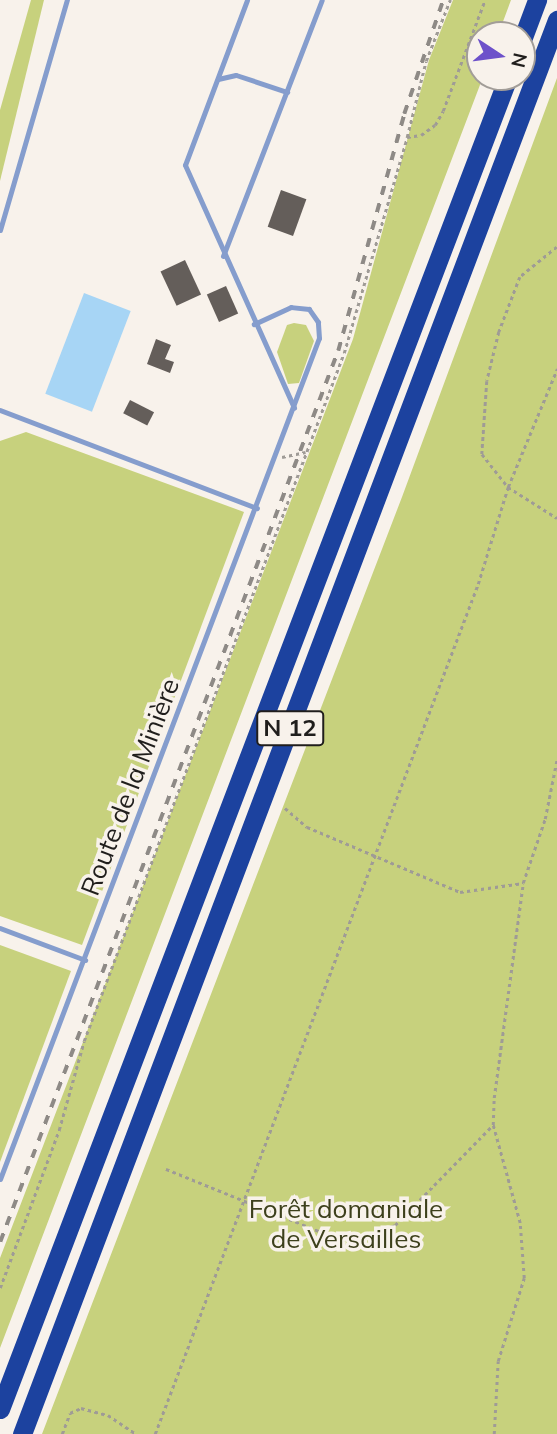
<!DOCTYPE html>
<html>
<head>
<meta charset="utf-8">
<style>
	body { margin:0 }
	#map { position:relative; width:557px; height:1434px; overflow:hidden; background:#f8f2eb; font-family:Mulish,sans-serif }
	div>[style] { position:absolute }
	.green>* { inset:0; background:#c7d17d }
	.water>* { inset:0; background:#a7d5f5; transform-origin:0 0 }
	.building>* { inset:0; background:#645e5a; transform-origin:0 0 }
	.path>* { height:2.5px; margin-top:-1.25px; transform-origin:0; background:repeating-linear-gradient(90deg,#9f9b96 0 3.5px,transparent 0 7px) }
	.service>* { height:5px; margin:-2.5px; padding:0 2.5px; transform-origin:2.5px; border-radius:2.5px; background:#859dcd }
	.trunk>* { height:19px; margin:-9.5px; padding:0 9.5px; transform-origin:9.5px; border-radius:9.5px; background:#1c429f }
	.rail>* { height:3.5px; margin-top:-1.75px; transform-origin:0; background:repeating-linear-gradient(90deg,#8e8a86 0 9px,transparent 0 18px) }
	span { translate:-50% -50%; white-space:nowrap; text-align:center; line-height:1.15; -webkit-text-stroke:7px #f8f2eb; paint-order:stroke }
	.shield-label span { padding:2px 5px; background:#f8f2eb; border:2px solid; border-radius:5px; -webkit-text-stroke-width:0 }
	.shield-label { font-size:24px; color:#201e1c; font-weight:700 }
	.street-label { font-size:26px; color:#201e1c }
	.park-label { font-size:26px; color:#3d401c }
	.north { position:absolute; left:466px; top:21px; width:70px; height:70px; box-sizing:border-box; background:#f8f2eb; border:2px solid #a29d98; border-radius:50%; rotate:103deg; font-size:19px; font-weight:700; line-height:28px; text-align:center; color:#201e1c }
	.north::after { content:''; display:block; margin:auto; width:24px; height:32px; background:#6d51ca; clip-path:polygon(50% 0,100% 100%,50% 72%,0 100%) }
</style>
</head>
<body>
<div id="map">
	<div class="green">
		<i style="clip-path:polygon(31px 0,44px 0,0 181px,0 110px)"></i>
		<i style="clip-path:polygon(453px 0,511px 0,498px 35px,480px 35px,483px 77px,0 1348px,0 1258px,353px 339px,429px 60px)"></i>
		<i style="clip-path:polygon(557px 78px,557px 1434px,42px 1434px,402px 497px)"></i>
		<i style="clip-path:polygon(294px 323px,306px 325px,314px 341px,299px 383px,288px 384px,277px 352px,287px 325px)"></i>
		<i style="clip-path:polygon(26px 432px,244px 512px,82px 945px,0 916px,0 441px)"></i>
		<i style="clip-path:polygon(0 945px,71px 971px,0 1162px)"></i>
	</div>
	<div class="water">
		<i style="left:84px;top:293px;width:50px;height:108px;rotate:21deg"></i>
	</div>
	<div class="building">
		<i style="left:281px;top:190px;width:27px;height:39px;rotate:20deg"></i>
		<i style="left:185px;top:260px;width:38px;height:27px;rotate:65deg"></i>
		<i style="left:226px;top:286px;width:30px;height:21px;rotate:66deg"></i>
		<i style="clip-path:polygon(156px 339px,171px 345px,165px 359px,174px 362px,170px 373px,147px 364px)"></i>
		<i style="left:130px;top:400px;width:27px;height:15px;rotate:27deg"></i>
	</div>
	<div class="path">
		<i style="left:407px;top:137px;width:78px;rotate:-76deg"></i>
		<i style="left:426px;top:61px;width:66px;rotate:-68.5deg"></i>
		<i style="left:557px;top:247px;width:48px;rotate:141deg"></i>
		<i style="left:520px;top:277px;width:59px;rotate:110.9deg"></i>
		<i style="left:499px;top:332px;width:50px;rotate:103.8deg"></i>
		<i style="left:487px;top:381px;width:73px;rotate:93.9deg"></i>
		<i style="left:482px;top:454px;width:42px;rotate:51.8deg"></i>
		<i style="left:508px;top:487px;width:58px;rotate:32.3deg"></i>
		<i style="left:282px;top:457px;width:24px;rotate:-12deg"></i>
		<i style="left:285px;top:808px;width:29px;rotate:41deg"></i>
		<i style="left:307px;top:827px;width:166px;rotate:23deg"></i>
		<i style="left:460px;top:892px;width:64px;rotate:-8.1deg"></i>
		<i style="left:166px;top:1169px;width:202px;rotate:22.1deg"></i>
		<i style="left:353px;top:1245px;width:47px;rotate:-25.5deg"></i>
		<i style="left:395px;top:1225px;width:140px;rotate:-45.6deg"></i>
		<i style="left:0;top:1288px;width:169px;rotate:-69.5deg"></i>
		<i style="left:59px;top:1130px;width:92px;rotate:-74.3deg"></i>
		<i style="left:84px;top:1041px;width:735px;rotate:-69.3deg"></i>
		<i style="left:344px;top:353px;width:225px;rotate:-73.7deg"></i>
		<i style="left:407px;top:137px;width:14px;rotate:-8deg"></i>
		<i style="left:421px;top:135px;width:17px;rotate:-36deg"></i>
		<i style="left:435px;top:125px;width:16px;rotate:-60deg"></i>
		<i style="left:443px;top:111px;width:119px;rotate:-69.3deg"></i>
		<i style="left:62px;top:1434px;width:22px;rotate:-69deg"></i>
		<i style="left:70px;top:1413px;width:12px;rotate:-24deg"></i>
		<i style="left:81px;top:1408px;width:28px;rotate:15deg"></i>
		<i style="left:108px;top:1415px;width:34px;rotate:34deg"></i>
		<i style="left:155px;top:1434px;width:909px;rotate:-69.19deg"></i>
		<i style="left:478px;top:584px;width:102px;rotate:-72.8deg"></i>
		<i style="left:508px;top:487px;width:128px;rotate:-67.4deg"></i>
		<i style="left:494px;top:1434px;width:73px;rotate:-86.9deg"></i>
		<i style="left:498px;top:1361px;width:87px;rotate:-72.6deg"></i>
		<i style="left:524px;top:1278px;width:55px;rotate:-94.2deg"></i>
		<i style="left:520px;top:1223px;width:102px;rotate:-105.4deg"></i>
		<i style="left:493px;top:1125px;width:27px;rotate:-88deg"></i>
		<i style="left:494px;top:1098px;width:217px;rotate:-82.3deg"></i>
		<i style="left:523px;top:883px;width:68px;rotate:-71deg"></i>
		<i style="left:545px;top:819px;width:61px;rotate:-78.7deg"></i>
	</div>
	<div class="service">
		<i style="left:247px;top:0;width:176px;rotate:110.6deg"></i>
		<i style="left:185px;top:165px;width:266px;rotate:65.8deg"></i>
		<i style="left:218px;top:79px;width:18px;rotate:-13deg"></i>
		<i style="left:236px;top:75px;width:54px;rotate:18.4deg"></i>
		<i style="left:0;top:230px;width:240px;rotate:-73.8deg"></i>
		<i style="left:223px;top:256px;width:274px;rotate:-68.9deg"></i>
		<i style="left:0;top:410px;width:275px;rotate:20.9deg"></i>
		<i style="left:0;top:928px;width:91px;rotate:20.6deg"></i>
		<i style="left:0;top:1179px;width:899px;rotate:-69.23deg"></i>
		<i style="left:319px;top:338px;width:16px;rotate:-94deg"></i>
		<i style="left:318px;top:322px;width:16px;rotate:-125deg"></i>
		<i style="left:309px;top:309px;width:18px;rotate:-174deg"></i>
		<i style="left:291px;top:307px;width:41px;rotate:155.3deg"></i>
	</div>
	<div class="trunk">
		<i style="left:522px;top:40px;width:43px;rotate:-69.4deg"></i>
		<i style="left:0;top:1409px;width:1426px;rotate:-69.12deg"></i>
		<i style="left:22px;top:1434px;width:1512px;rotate:-69.28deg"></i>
	</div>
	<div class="rail">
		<i style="left:0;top:1242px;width:953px;rotate:-69.23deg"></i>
		<i style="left:338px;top:351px;width:246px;rotate:-74.4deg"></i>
		<i style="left:404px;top:114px;width:120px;rotate:-71.1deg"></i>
	</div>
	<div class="shield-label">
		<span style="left:290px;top:728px">N 12</span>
	</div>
	<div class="street-label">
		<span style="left:130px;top:787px;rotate:-69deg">Route de la Minière</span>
	</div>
	<div class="park-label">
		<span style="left:346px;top:1224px">Forêt domaniale<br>de Versailles</span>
	</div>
	<div class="north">N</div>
</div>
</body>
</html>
